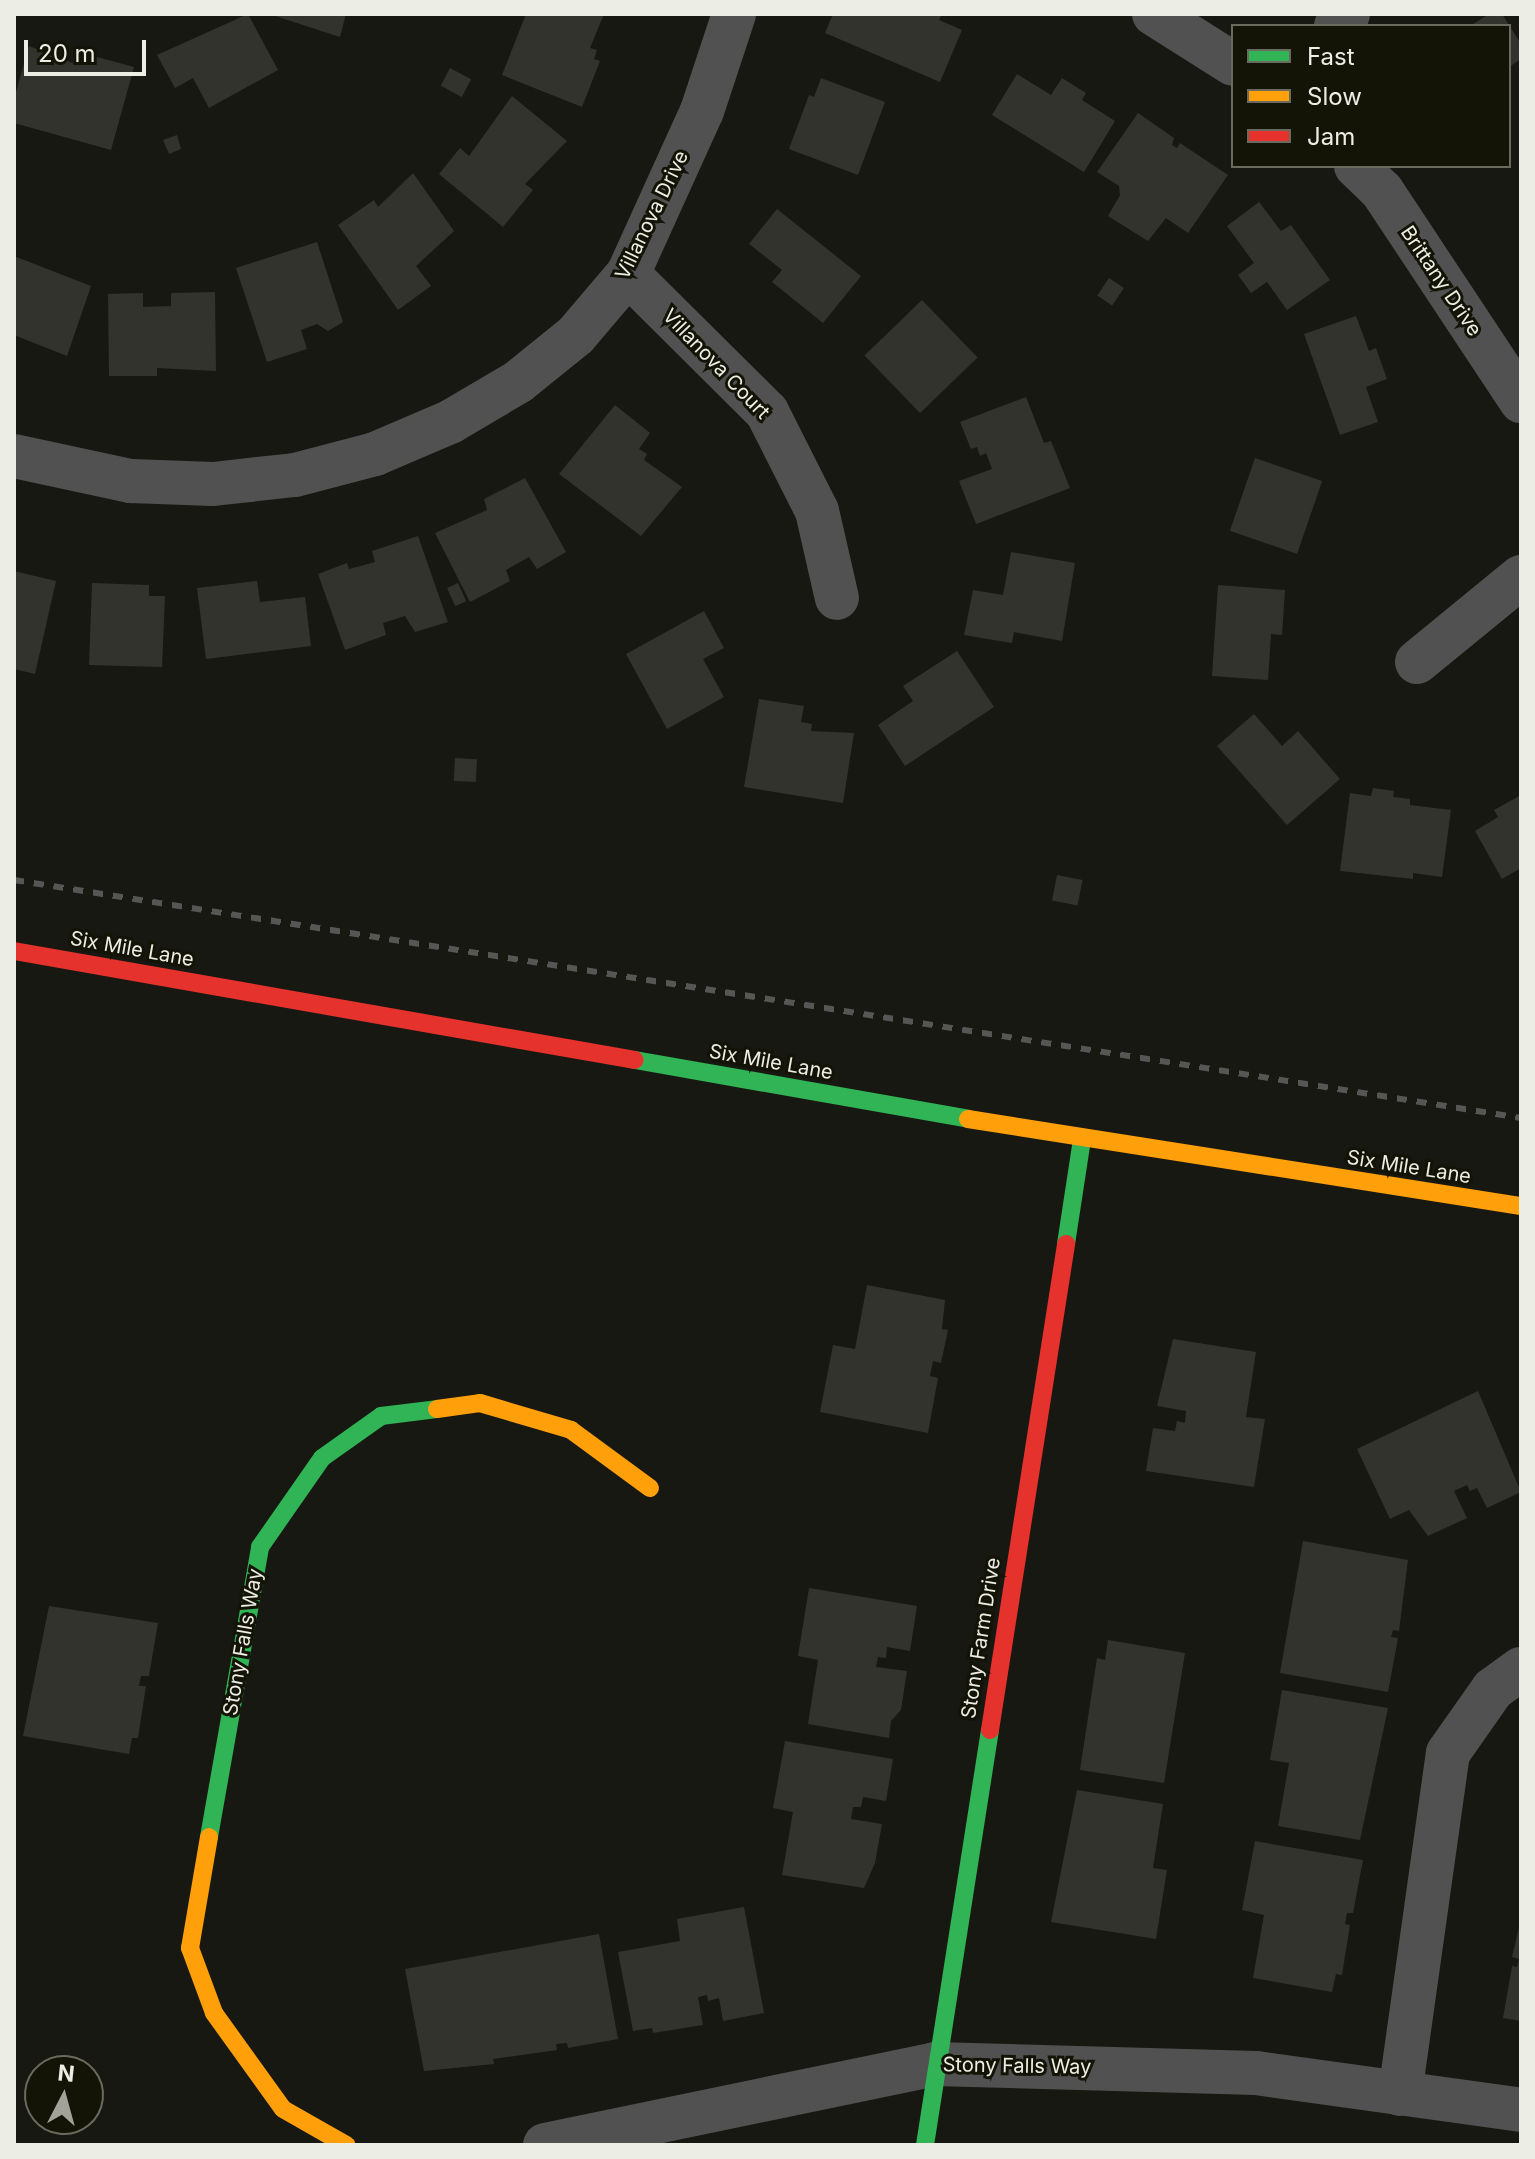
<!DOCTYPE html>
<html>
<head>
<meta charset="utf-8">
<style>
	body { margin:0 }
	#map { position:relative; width:1535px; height:2159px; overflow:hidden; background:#181812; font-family:Inter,sans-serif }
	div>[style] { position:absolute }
	.building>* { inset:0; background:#32332d; transform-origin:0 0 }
	.street>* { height:44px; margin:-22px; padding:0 22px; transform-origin:22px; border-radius:22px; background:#515152 }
	.fast>* { height:18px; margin:-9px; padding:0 9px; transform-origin:9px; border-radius:9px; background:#30b455 }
	.slow>* { height:18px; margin:-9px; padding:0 9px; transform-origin:9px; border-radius:9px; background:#ff9f0a }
	.jam>* { height:18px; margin:-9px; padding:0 9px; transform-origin:9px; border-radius:9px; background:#e5322d }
	.rail>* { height:6px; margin-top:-3px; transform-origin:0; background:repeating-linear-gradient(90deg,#565754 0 10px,transparent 0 20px) }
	span { translate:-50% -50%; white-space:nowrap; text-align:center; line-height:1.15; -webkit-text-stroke:6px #131306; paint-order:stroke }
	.street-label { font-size:20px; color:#ecede4 }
	.frame { position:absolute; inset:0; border:16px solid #ecede4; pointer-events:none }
	.legend { position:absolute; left:1231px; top:24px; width:280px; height:144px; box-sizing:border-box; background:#131306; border:2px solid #6a6a5f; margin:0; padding:10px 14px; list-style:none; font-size:24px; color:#ecede4 }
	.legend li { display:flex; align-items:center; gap:16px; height:40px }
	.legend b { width:40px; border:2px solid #6a6a5f }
	.north { position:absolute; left:24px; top:2055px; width:80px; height:80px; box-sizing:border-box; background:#131306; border:2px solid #6a6a5f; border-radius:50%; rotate:6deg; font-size:22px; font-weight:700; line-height:32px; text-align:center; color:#ecede4 }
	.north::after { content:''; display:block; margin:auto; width:28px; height:36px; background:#a2a29a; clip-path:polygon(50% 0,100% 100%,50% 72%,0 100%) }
	.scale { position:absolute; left:24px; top:40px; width:122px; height:36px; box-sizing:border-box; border:4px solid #ecede4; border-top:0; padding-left:10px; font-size:24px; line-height:28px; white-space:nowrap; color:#ecede4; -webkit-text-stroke:6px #131306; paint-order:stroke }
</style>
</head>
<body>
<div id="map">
	<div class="building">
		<i style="clip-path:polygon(248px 14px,278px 70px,209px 108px,193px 78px,175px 88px,157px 55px)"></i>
		<i style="clip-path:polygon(269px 14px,346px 14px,340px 37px)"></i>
		<i style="clip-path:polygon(526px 14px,604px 14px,590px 48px,597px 50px,594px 59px,600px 61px,582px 107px,502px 75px)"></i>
		<i style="clip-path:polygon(833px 14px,942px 14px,939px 20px,962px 30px,940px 82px,825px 33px)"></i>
		<i style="clip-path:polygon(1489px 14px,1502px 14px,1521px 44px,1521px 59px,1509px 67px,1509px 26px,1470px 26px)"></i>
		<i style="clip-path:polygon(29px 46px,73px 63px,74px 57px,84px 61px,86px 54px,134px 67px,111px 150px,14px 123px,14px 99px)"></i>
		<i style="left:450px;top:68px;width:24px;height:20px;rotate:28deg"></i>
		<i style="clip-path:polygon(1017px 74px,1051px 95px,1062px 78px,1086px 93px,1082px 100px,1115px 121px,1084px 172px,992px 115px)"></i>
		<i style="clip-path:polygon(821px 78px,885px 102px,858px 175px,789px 149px,809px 95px,814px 97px)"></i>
		<i style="clip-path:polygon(512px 96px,567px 141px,525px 184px,533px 190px,503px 227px,439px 174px,460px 148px,469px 156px)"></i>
		<i style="clip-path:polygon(1138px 113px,1174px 138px,1172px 145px,1177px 148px,1180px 143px,1228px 175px,1188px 233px,1166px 218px,1148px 241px,1108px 216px,1120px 195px,1119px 186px,1097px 172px)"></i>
		<i style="clip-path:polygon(177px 135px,181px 149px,169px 154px,163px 140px)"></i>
		<i style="clip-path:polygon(413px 173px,454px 231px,416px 266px,431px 286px,398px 310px,338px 225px,374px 200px,378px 207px)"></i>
		<i style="clip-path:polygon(1259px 202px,1281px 231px,1291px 225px,1330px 280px,1287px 310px,1267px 282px,1251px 293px,1238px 275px,1254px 263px,1227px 226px)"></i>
		<i style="clip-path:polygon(777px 209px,861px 276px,823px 323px,772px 282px,782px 270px,749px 244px)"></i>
		<i style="clip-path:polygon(317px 242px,343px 322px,328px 331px,317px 324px,301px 330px,307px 349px,267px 362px,236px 268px)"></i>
		<i style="clip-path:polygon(14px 256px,91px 286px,67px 356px,14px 335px)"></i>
		<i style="left:1109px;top:278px;width:18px;height:21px;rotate:34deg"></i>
		<i style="clip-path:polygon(215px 292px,216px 371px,157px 368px,157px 376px,109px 376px,108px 294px,143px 293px,143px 307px,171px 306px,171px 293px)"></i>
		<i style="left:922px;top:300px;width:80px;height:80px;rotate:46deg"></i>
		<i style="clip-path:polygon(1356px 316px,1369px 351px,1376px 348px,1387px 379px,1366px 387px,1378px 422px,1340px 435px,1304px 334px)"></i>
		<i style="clip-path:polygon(1026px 397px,1044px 443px,1051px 441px,1070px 488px,976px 524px,959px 481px,992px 469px,986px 453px,980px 456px,977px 447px,971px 449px,960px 422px)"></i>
		<i style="clip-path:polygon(615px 405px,650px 433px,639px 449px,647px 454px,644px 460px,682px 487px,641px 536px,559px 474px)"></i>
		<i style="left:1255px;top:458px;width:71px;height:77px;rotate:19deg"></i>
		<i style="clip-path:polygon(525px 478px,566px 552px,537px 569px,529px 557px,506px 570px,510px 581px,470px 602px,435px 533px,487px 510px,484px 499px)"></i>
		<i style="clip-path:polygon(418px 536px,448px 622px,415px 632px,405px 616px,383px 623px,386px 635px,345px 650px,318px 574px,347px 563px,349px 569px,375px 562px,372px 551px)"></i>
		<i style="clip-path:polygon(1011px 552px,1075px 563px,1062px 641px,1014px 632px,1012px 643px,964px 635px,973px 590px,1003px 595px)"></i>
		<i style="clip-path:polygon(14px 571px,56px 581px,35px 674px,14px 669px)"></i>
		<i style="clip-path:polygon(257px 581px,260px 602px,305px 597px,311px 646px,206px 659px,197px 588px)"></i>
		<i style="clip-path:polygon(92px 583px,149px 585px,149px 596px,165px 596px,162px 667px,89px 665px)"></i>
		<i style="left:458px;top:583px;width:20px;height:12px;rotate:66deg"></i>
		<i style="clip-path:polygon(1218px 585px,1285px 590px,1282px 635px,1271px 634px,1268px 680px,1212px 676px)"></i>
		<i style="clip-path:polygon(704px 611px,724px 648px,703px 659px,724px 697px,667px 729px,626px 654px)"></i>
		<i style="clip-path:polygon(957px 651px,994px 707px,905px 766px,878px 725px,913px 701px,903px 686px)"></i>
		<i style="clip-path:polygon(759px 699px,804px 706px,801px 722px,812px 724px,811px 731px,854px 733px,843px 803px,744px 787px)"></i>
		<i style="clip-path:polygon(1254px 714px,1282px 746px,1298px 731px,1340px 779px,1287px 825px,1217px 746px)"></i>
		<i style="left:455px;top:758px;width:22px;height:23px;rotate:3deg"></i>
		<i style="clip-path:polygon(1373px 788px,1394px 791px,1393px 797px,1410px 799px,1410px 805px,1451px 810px,1442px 877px,1413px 873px,1413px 879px,1340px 871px,1350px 793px,1371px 796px)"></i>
		<i style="clip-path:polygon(1521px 795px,1521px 868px,1502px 879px,1475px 831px,1498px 817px,1494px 810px)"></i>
		<i style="left:1057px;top:875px;width:26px;height:26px;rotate:11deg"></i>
		<i style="clip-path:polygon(867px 1285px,945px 1300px,942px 1329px,948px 1330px,941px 1363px,933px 1361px,930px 1376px,938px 1378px,928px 1433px,820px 1412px,833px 1345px,855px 1349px)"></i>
		<i style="clip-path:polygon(1173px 1339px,1256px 1352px,1246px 1417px,1265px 1419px,1254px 1487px,1146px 1471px,1153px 1428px,1175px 1431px,1177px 1421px,1185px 1423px,1186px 1411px,1157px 1406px)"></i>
		<i style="clip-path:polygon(1478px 1391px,1521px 1492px,1487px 1508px,1477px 1488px,1470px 1491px,1467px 1485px,1454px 1491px,1467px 1518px,1428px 1536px,1409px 1510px,1390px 1519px,1357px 1449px)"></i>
		<i style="clip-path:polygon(1303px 1541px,1408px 1560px,1399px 1631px,1393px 1630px,1391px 1637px,1398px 1638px,1388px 1692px,1280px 1673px)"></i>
		<i style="clip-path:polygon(809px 1588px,917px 1606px,910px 1651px,887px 1647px,886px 1658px,878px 1657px,876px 1667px,907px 1671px,901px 1710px,891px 1721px,889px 1738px,808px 1724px,818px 1660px,798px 1656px)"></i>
		<i style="clip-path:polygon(49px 1606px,158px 1623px,149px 1676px,141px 1676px,139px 1686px,146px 1686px,138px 1738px,132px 1738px,129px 1754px,23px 1736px)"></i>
		<i style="clip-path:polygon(1108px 1640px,1185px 1653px,1164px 1783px,1080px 1770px,1097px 1658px,1105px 1660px)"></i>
		<i style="clip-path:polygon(1282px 1690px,1388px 1708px,1360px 1840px,1278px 1826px,1289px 1763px,1270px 1760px)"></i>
		<i style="clip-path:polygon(785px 1741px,893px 1759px,886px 1801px,863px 1797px,861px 1807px,853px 1807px,851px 1819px,882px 1824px,875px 1863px,864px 1888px,782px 1875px,793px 1812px,773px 1808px)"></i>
		<i style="clip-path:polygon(1077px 1790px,1163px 1804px,1153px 1868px,1167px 1870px,1156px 1939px,1051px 1922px)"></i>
		<i style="clip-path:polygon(1255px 1841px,1363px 1860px,1353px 1913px,1347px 1913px,1345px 1924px,1350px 1925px,1342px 1975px,1336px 1974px,1332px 1992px,1253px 1978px,1264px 1915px,1242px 1910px)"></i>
		<i style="clip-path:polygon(744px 1907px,764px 2013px,723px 2021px,719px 1998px,708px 2001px,707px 1995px,698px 1997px,703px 2025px,653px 2033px,652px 2028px,633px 2031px,618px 1952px,680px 1941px,677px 1919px)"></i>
		<i style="clip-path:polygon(1521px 1919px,1521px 2021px,1503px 2018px,1512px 1966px,1517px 1967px,1519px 1959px,1512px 1957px)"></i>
		<i style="clip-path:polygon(599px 1934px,618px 2039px,568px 2048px,567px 2043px,556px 2044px,557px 2050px,493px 2059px,494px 2064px,424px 2071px,405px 1969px)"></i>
	</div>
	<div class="street">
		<i style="left:1154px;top:14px;width:93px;rotate:32.3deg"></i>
		<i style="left:1336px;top:26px;width:17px;rotate:-45deg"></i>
		<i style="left:1356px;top:166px;width:36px;rotate:44deg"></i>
		<i style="left:1382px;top:191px;width:252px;rotate:56.5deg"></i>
		<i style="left:628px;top:274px;width:196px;rotate:44.8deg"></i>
		<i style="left:767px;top:412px;width:111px;rotate:63.2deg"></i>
		<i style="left:817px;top:511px;width:89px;rotate:77.1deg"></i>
		<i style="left:14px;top:456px;width:120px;rotate:12.1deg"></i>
		<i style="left:131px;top:481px;width:82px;rotate:2.1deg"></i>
		<i style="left:213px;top:484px;width:82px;rotate:-6.3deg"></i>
		<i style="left:295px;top:475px;width:83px;rotate:-14.7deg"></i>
		<i style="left:375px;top:454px;width:82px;rotate:-23.1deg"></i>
		<i style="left:450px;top:422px;width:79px;rotate:-30.5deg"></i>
		<i style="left:518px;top:382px;width:75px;rotate:-39deg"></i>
		<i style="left:576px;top:335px;width:80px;rotate:-49.6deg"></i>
		<i style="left:628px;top:274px;width:179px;rotate:-65.6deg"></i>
		<i style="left:702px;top:111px;width:102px;rotate:-71.7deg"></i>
		<i style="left:1417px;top:662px;width:134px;rotate:-39.3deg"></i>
		<i style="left:1400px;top:2094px;width:344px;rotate:-82deg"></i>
		<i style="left:1448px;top:1753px;width:78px;rotate:-54.9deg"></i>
		<i style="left:1493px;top:1689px;width:34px;rotate:-36deg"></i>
		<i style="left:545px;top:2145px;width:398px;rotate:-11.7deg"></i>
		<i style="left:935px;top:2064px;width:321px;rotate:1.6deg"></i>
		<i style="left:1256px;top:2073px;width:268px;rotate:7.9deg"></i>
	</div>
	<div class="fast">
		<i style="left:635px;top:1060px;width:338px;rotate:10deg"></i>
		<i style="left:1066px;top:1244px;width:106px;rotate:-81.3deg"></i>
		<i style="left:209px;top:1837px;width:294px;rotate:-80deg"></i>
		<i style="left:260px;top:1547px;width:108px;rotate:-55.1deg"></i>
		<i style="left:322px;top:1458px;width:72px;rotate:-35.4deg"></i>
		<i style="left:381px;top:1416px;width:56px;rotate:-7.1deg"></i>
		<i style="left:925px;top:2145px;width:420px;rotate:-81.1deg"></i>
	</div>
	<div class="slow">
		<i style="left:968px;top:1119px;width:560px;rotate:8.94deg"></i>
		<i style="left:437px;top:1409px;width:43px;rotate:-7.9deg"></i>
		<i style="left:480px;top:1403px;width:95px;rotate:16.5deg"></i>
		<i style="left:571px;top:1430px;width:98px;rotate:36.3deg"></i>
		<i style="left:209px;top:1837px;width:113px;rotate:99.7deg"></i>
		<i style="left:190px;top:1948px;width:69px;rotate:69.7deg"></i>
		<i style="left:214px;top:2013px;width:118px;rotate:54.3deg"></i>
		<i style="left:283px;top:2109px;width:73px;rotate:29.7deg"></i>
	</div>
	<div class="jam">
		<i style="left:14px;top:951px;width:630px;rotate:9.96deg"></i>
		<i style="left:990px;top:1730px;width:492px;rotate:-81.1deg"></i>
	</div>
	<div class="rail">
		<i style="left:14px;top:880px;width:1526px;rotate:8.97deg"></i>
	</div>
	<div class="street-label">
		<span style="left:652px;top:215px;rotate:-64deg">Villanova Drive</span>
		<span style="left:1441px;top:281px;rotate:56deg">Brittany Drive</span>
		<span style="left:716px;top:364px;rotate:46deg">Villanova Court</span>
		<span style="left:132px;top:949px;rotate:10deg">Six Mile Lane</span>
		<span style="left:771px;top:1062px;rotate:10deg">Six Mile Lane</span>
		<span style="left:1409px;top:1167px;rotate:9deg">Six Mile Lane</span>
		<span style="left:981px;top:1638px;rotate:-81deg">Stony Farm Drive</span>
		<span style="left:243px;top:1642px;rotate:-80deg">Stony Falls Way</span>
		<span style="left:1017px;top:2066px;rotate:1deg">Stony Falls Way</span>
	</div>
	<div class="frame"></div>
	<ul class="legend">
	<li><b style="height:10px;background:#30b455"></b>Fast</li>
	<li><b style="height:10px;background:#ff9f0a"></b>Slow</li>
	<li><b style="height:10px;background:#e5322d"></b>Jam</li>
	</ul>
	<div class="north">N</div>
	<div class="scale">20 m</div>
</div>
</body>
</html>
